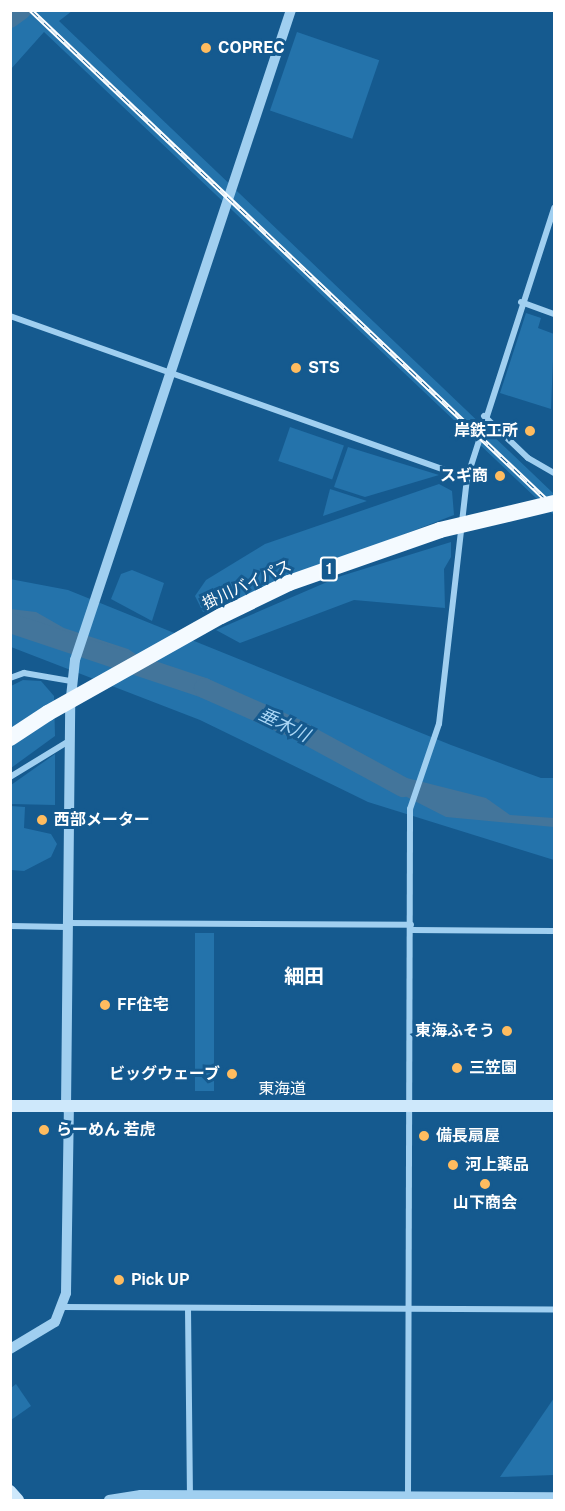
<!DOCTYPE html>
<html>
<head>
<meta charset="utf-8">
<style>
	body { margin:0 }
	#map { position:relative; width:565px; height:1511px; overflow:hidden; background:#155a8f; font-family:"Public Sans","Noto Sans JP",sans-serif }
	div>[style] { position:absolute }
	.green>* { inset:0; background:#2473ab; transform-origin:0 0 }
	.water>* { inset:0; background:#43759b }
	.river>* { height:20px; margin:-10px; padding:0 10px; transform-origin:10px; border-radius:10px; background:#43759b }
	.minor>* { height:6px; margin:-3px; padding:0 3px; transform-origin:3px; border-radius:3px; background:#a0cff0 }
	.tertiary>* { height:10px; margin:-5px; padding:0 5px; transform-origin:5px; border-radius:5px; background:#a0cff0 }
	.secondary>* { height:12px; margin:-6px; padding:0 6px; transform-origin:6px; border-radius:6px; background:#cee8fb }
	.trunk>* { height:16px; margin:-8px; padding:0 8px; transform-origin:8px; border-radius:8px; background:#f4faff }
	.rail>* { height:5px; margin-top:-2.5px; transform-origin:0; background:repeating-linear-gradient(90deg,#155a8f 0 9px,#fff 0 18px); box-sizing:border-box; border-block:2px solid #fff }
	.trunk-bridge>* { height:16px; margin:-8px; padding:0 8px; transform-origin:8px; border-radius:8px; background:#f4faff }
	.dots>* { width:16px; height:16px; translate:-50% -50%; box-sizing:border-box; border:3px solid #155a8f; border-radius:50% }
	span { translate:-50% -50%; white-space:nowrap; text-align:center; line-height:1.15; -webkit-text-stroke:6px #155a8f; paint-order:stroke }
	.shield-label span { padding:2px 4px; background:#155a8f; border:2px solid; border-radius:4px; -webkit-text-stroke-width:0 }
	.shield-label { font-size:15px; color:#fff; font-weight:700 }
	.poi-label { font-size:16px; color:#fff; font-weight:700 }
	.left { translate:0 -50%; text-align:left }
	.right { translate:-100% -50%; text-align:right }
	.street-label { font-size:16px; color:#fff }
	.water-label { font-size:18px; color:#acd8f7; font-style:italic }
	.quarter-label { font-size:20px; color:#fff; font-weight:700 }
	.frame { position:absolute; inset:0; border:12px solid #fff; pointer-events:none }
</style>
</head>
<body>
<div id="map">
	<div class="green">
		<i style="clip-path:polygon(11px 11px,72px 11px,59px 21px,554px 494px,554px 515px,44px 32px,11px 69px)"></i>
		<i style="left:297px;top:32px;width:87px;height:83px;rotate:19deg"></i>
		<i style="clip-path:polygon(526px 313px,541px 318px,538px 328px,554px 334px,551px 409px,500px 393px)"></i>
		<i style="left:290px;top:427px;width:57px;height:36px;rotate:19deg"></i>
		<i style="clip-path:polygon(348px 447px,439px 475px,365px 497px,334px 487px)"></i>
		<i style="clip-path:polygon(439px 484px,452px 491px,454px 515px,203px 612px,195px 596px,206px 580px,265px 544px)"></i>
		<i style="clip-path:polygon(330px 489px,367px 501px,323px 516px)"></i>
		<i style="clip-path:polygon(451px 542px,451px 557px,444px 569px,445px 608px,354px 600px,240px 643px,216px 630px,341px 576px)"></i>
		<i style="clip-path:polygon(132px 570px,164px 583px,152px 621px,111px 599px,121px 574px)"></i>
		<i style="clip-path:polygon(10px 579px,68px 590px,451px 745px,541px 778px,554px 778px,554px 860px,368px 802px,200px 720px,11px 647px)"></i>
		<i style="clip-path:polygon(23px 680px,41px 681px,54px 696px,55px 736px,11px 768px,11px 686px)"></i>
		<i style="clip-path:polygon(55px 754px,55px 805px,11px 804px,11px 785px)"></i>
		<i style="clip-path:polygon(11px 806px,25px 807px,24px 828px,51px 834px,57px 844px,51px 857px,24px 871px,11px 870px)"></i>
		<i style="left:195px;top:933px;width:19px;height:158px"></i>
		<i style="clip-path:polygon(16px 1384px,31px 1406px,11px 1420px,11px 1388px)"></i>
		<i style="clip-path:polygon(554px 1398px,554px 1475px,500px 1477px)"></i>
	</div>
	<div class="water">
		<i style="clip-path:polygon(10px 609px,36px 612px,64px 628px,128px 649px,157px 668px,11px 619px)"></i>
		<i style="clip-path:polygon(371px 769px,486px 798px,510px 815px,554px 818px,554px 827px,446px 817px,395px 791px)"></i>
	</div>
	<div class="river">
		<i style="left:10px;top:18px;width:14px;rotate:-36deg"></i>
		<i style="left:10px;top:623px;width:205px;rotate:18.5deg"></i>
		<i style="left:204px;top:688px;width:101px;rotate:24deg"></i>
		<i style="left:296px;top:729px;width:122px;rotate:28.5deg"></i>
	</div>
	<div class="minor">
		<i style="left:521px;top:302px;width:35px;rotate:20deg"></i>
		<i style="left:10px;top:316px;width:485px;rotate:19.5deg"></i>
		<i style="left:484px;top:416px;width:61px;rotate:43.7deg"></i>
		<i style="left:528px;top:458px;width:30px;rotate:30deg"></i>
		<i style="left:10px;top:678px;width:15px;rotate:-20deg"></i>
		<i style="left:24px;top:673px;width:48px;rotate:9.7deg"></i>
		<i style="left:10px;top:777px;width:69px;rotate:-31.4deg"></i>
		<i style="left:67px;top:923px;width:344px;rotate:0.3deg"></i>
		<i style="left:10px;top:926px;width:57px;rotate:1deg"></i>
		<i style="left:411px;top:930px;width:143px;rotate:0.4deg"></i>
		<i style="left:62px;top:1307px;width:492px;rotate:0.3deg"></i>
		<i style="left:188px;top:1308px;width:187px;rotate:89.4deg"></i>
		<i style="left:408px;top:1495px;width:686px;rotate:-89.83deg"></i>
		<i style="left:410px;top:809px;width:90px;rotate:-71.2deg"></i>
		<i style="left:439px;top:724px;width:248px;rotate:-83.5deg"></i>
		<i style="left:467px;top:478px;width:284px;rotate:-72.1deg"></i>
	</div>
	<div class="tertiary">
		<i style="left:66px;top:1108px;width:402px;rotate:-89.4deg"></i>
		<i style="left:70px;top:706px;width:46px;rotate:-83.8deg"></i>
		<i style="left:75px;top:660px;width:685px;rotate:-71.62deg"></i>
		<i style="left:10px;top:1349px;width:52px;rotate:-31deg"></i>
		<i style="left:55px;top:1322px;width:31px;rotate:-69deg"></i>
		<i style="left:66px;top:1293px;width:186px;rotate:-89.1deg"></i>
		<i style="left:109px;top:1500px;width:32px;rotate:-9deg"></i>
		<i style="left:141px;top:1495px;width:413px;rotate:0.3deg"></i>
	</div>
	<div class="secondary">
		<i style="left:10px;top:1106px;width:544px"></i>
		<i style="left:10px;top:1491px;width:12px;rotate:48deg"></i>
	</div>
	<div class="trunk">
		<i style="left:221px;top:616px;width:76px;rotate:-25.9deg"></i>
		<i style="left:289px;top:583px;width:160px;rotate:-19.3deg"></i>
		<i style="left:10px;top:738px;width:45px;rotate:-33.3deg"></i>
	</div>
	<div class="rail">
		<i style="left:31px;top:10px;width:721px;rotate:43.54deg"></i>
	</div>
	<div class="trunk-bridge">
		<i style="left:440px;top:530px;width:117px;rotate:-13.3deg"></i>
		<i style="left:48px;top:713px;width:198px;rotate:-29.3deg"></i>
	</div>
	<div class="dots">
		<i style="left:206px;top:48px;background:#ffbc5f"></i>
		<i style="left:296px;top:368px;background:#ffbc5f"></i>
		<i style="left:530px;top:431px;background:#ffbc5f"></i>
		<i style="left:500px;top:476px;background:#ffbc5f"></i>
		<i style="left:42px;top:820px;background:#ffbc5f"></i>
		<i style="left:105px;top:1005px;background:#ffbc5f"></i>
		<i style="left:507px;top:1031px;background:#ffbc5f"></i>
		<i style="left:457px;top:1068px;background:#ffbc5f"></i>
		<i style="left:232px;top:1074px;background:#ffbc5f"></i>
		<i style="left:44px;top:1130px;background:#ffbc5f"></i>
		<i style="left:424px;top:1136px;background:#ffbc5f"></i>
		<i style="left:453px;top:1165px;background:#ffbc5f"></i>
		<i style="left:485px;top:1184px;background:#ffbc5f"></i>
		<i style="left:119px;top:1280px;background:#ffbc5f"></i>
	</div>
	<div class="shield-label">
		<span style="left:329px;top:569px">1</span>
	</div>
	<div class="poi-label">
		<span class="left" style="left:218px;top:48px">COPREC</span>
		<span class="left" style="left:308px;top:368px">STS</span>
		<span class="right" style="left:518px;top:431px">岸鉄工所</span>
		<span class="right" style="left:488px;top:476px">スギ商</span>
		<span class="left" style="left:54px;top:820px">西部メーター</span>
		<span class="left" style="left:117px;top:1005px">FF住宅</span>
		<span class="right" style="left:495px;top:1031px">東海ふそう</span>
		<span class="left" style="left:469px;top:1068px">三笠園</span>
		<span class="right" style="left:220px;top:1074px">ビッグウェーブ</span>
		<span class="left" style="left:56px;top:1130px">らーめん 若虎</span>
		<span class="left" style="left:436px;top:1136px">備長扇屋</span>
		<span class="left" style="left:465px;top:1165px">河上薬品</span>
		<span style="left:485px;top:1203px">山下商会</span>
		<span class="left" style="left:131px;top:1280px">Pick UP</span>
	</div>
	<div class="street-label">
		<span style="left:247px;top:585px;rotate:-25deg">掛川バイパス</span>
		<span style="left:282px;top:1089px">東海道</span>
	</div>
	<div class="water-label">
		<span style="left:284px;top:725px;rotate:26deg">垂木川</span>
	</div>
	<div class="quarter-label">
		<span style="left:304px;top:976px">細田</span>
	</div>
	<div class="frame"></div>
</div>
</body>
</html>
